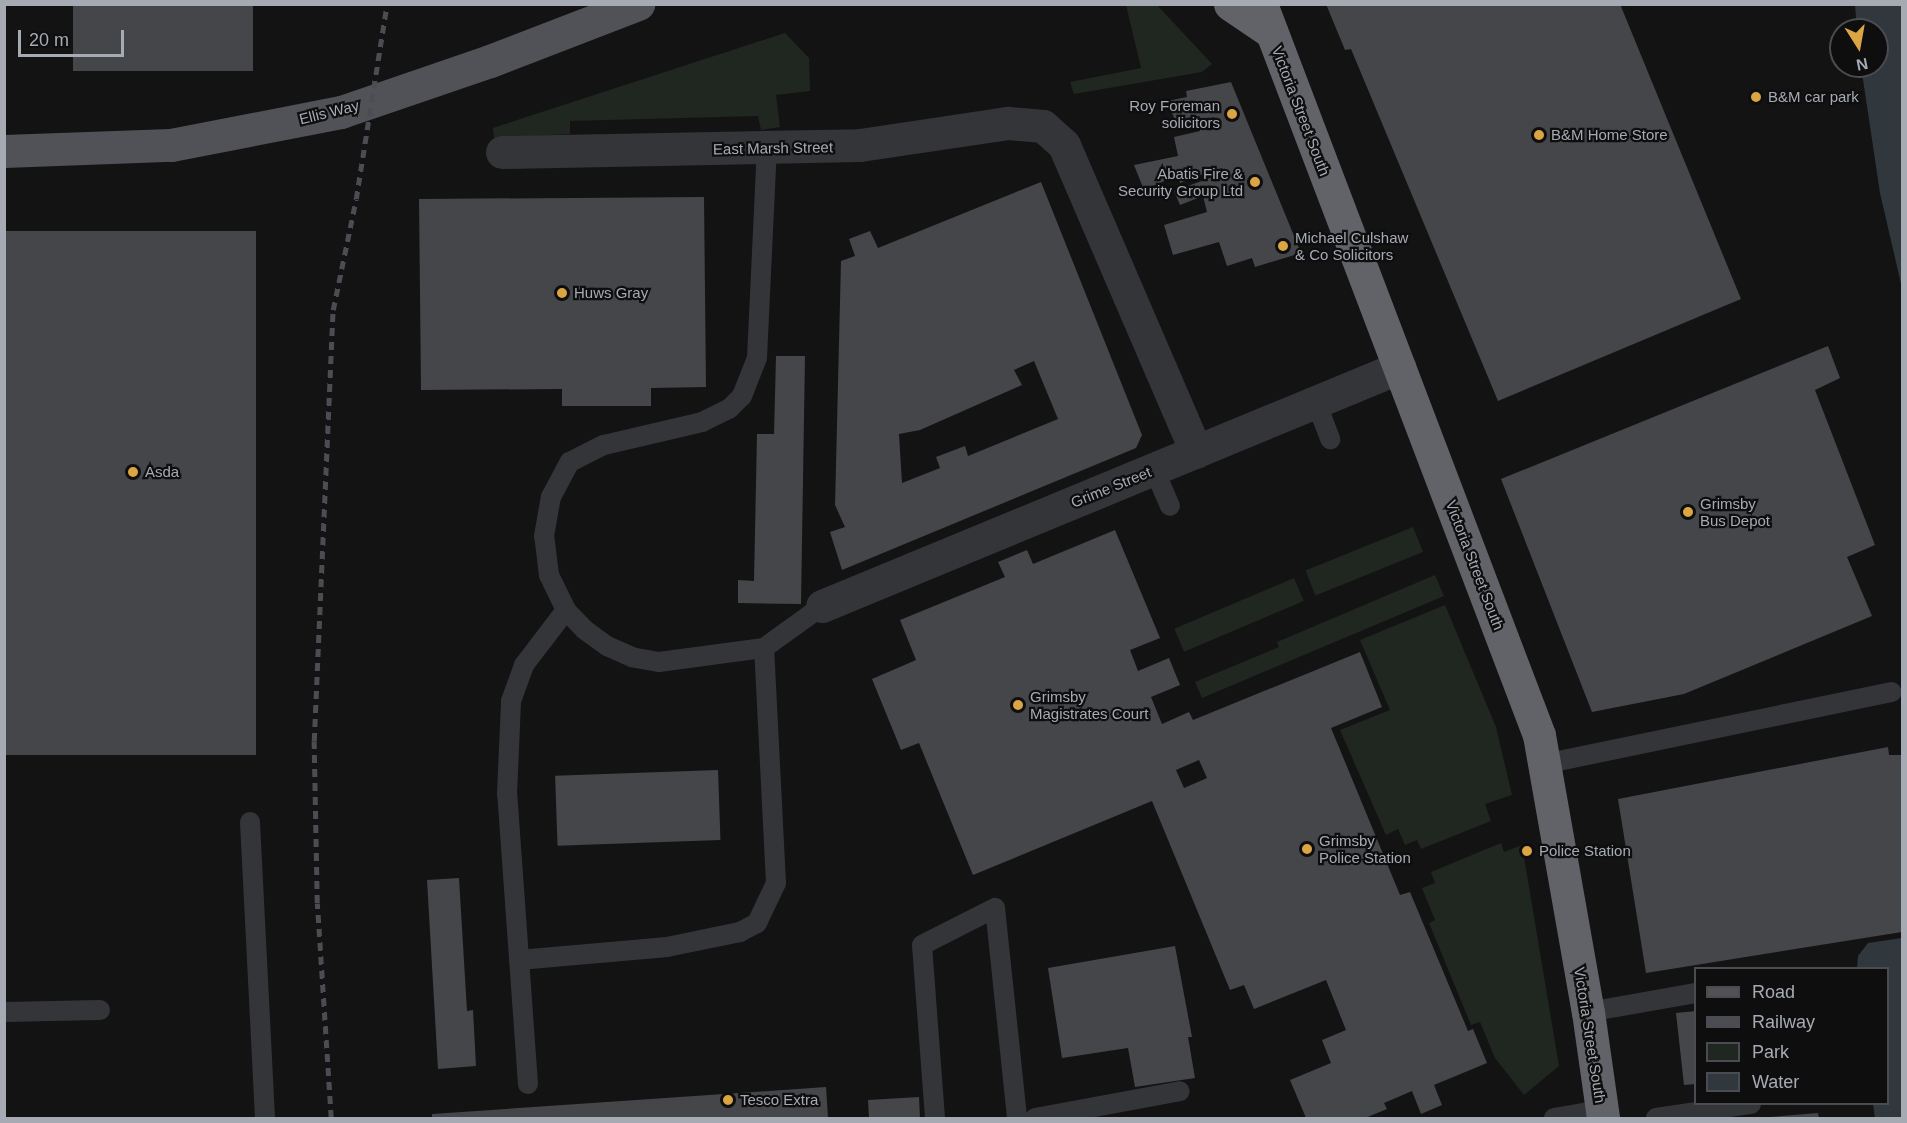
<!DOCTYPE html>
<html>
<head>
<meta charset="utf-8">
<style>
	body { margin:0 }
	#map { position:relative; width:1907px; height:1123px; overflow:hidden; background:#131314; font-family:Helvetica,sans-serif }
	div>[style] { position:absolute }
	.green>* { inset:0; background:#202620; transform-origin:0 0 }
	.water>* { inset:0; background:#30383d }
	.building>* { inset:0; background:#454649; transform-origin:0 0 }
	.lane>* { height:20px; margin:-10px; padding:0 10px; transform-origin:10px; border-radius:10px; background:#343539 }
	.street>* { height:33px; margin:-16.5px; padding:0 16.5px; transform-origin:16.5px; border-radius:16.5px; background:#343539 }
	.primary>* { height:33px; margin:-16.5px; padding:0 16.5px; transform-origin:16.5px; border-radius:16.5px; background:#515257 }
	.highway>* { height:33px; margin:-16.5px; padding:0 16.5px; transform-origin:16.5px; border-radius:16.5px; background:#616369 }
	.rail>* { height:4.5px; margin-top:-2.25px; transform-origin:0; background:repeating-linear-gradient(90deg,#4c4d52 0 8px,transparent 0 14px) }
	.dots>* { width:16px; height:16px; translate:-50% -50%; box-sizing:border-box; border:3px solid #0e0e0f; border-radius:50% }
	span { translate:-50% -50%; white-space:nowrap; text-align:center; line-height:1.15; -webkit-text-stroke:4.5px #0e0e0f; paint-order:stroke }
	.poi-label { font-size:15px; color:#a6aab3 }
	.left { translate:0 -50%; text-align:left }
	.right { translate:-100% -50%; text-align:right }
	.street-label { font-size:15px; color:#a6aab3 }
	.frame { position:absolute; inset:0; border:6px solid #a6aab3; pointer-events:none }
	.legend { position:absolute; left:1694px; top:967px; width:195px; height:138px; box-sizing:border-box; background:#0e0e0f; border:2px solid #4b4c51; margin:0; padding:8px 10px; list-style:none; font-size:18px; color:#a6aab3 }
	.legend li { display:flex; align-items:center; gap:12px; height:30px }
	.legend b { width:30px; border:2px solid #4b4c51 }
	.north { position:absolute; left:1829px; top:18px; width:60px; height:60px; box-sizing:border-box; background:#0e0e0f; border:2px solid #4b4c51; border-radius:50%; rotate:169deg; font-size:16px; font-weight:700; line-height:24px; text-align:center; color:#a6aab3 }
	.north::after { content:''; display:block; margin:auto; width:21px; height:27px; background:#dca543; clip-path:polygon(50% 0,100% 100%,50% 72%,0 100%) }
	.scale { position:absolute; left:18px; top:30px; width:106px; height:27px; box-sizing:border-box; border:3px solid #a6aab3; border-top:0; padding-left:8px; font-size:18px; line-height:21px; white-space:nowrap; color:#a6aab3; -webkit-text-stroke:4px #0e0e0f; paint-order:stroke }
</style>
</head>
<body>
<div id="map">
	<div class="green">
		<i style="clip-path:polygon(1126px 5px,1157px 5px,1212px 64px,1202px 72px,1074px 94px,1070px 82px,1141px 68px)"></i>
		<i style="clip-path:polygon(785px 33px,809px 58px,810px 91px,776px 95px,780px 127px,761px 130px,758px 116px,570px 121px,570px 134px,494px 138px,493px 128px)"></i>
		<i style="left:1413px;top:527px;width:27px;height:116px;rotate:68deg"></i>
		<i style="clip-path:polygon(1435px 575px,1444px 596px,1202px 698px,1195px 682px,1279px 647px,1277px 642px)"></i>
		<i style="left:1294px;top:578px;width:25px;height:130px;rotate:67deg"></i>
		<i style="clip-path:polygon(1445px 605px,1496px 727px,1512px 795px,1485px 804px,1491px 821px,1421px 849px,1417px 840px,1405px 845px,1398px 829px,1386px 835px,1340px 730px,1390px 710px,1360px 640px)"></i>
		<i style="clip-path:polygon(1501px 843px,1504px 852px,1522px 845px,1559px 1066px,1524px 1095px,1495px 1058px,1480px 1022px,1471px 1025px,1429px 923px,1435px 920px,1422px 888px,1435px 883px,1431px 872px)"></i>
	</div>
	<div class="water">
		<i style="clip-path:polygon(1855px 5px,1902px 5px,1902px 288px,1880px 193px,1861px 66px,1877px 66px,1877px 30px,1857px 30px)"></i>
		<i style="clip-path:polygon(1902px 938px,1902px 1118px,1875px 1118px,1873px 1104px,1888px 1104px,1888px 968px,1857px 968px,1858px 956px,1868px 943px)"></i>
	</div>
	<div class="building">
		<i style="left:73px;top:4px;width:180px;height:67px"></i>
		<i style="clip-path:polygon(1326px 4px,1620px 4px,1741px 299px,1498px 401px,1351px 49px,1345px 50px)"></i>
		<i style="clip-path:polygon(1231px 82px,1301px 253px,1255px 267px,1252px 258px,1227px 266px,1219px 242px,1173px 255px,1164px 225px,1207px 212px,1203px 196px,1180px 205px,1174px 191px,1218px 175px,1216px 169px,1180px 183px,1178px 175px,1144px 190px,1134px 165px,1178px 156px,1174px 137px,1200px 131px,1195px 116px,1175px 121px,1168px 101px,1187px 97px,1186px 91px)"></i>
		<i style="clip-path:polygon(evenodd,1041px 182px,1142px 435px,1136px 448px,842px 570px,830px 532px,845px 527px,835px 505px,841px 261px,855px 256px,849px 239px,870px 231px,878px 248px,1041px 182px,1034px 361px,1058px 419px,968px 456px,965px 446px,936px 457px,940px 468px,902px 483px,899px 434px,920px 430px,1022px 385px,1014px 370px,1034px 361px)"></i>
		<i style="clip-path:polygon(704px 197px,706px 387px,651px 388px,651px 406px,562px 406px,562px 389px,421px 390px,419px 199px)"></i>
		<i style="left:4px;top:231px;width:252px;height:524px"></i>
		<i style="clip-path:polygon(1828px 346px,1840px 378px,1815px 390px,1875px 545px,1847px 557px,1872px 616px,1684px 694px,1592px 712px,1501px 479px)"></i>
		<i style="clip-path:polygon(776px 356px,805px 356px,801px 604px,738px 603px,738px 580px,754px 581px,757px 434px,774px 434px)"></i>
		<i style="clip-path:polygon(evenodd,1115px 530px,1160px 638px,1130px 650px,1138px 671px,1169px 658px,1180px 685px,1151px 697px,1162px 724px,1189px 712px,1193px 720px,1360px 652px,1382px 707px,1331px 728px,1400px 895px,1410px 892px,1468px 1031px,1473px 1029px,1487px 1063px,1434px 1085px,1442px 1105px,1421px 1114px,1412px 1091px,1384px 1103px,1387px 1109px,1365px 1118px,1306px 1118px,1290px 1080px,1331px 1063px,1322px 1040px,1346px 1030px,1326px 980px,1254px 1009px,1244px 985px,1230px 990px,1152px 801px,973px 875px,919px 743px,901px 750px,872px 679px,916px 660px,900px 620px,1005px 577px,998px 562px,1027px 550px,1033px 564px,1115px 530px,1199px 760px,1207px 778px,1184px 788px,1176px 770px,1199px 760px)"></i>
		<i style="clip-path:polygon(1888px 747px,1889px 755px,1902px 755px,1902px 932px,1646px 973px,1618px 799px)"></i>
		<i style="left:718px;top:770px;width:70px;height:163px;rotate:88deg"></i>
		<i style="clip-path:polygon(459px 878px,467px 1011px,473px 1010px,476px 1066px,438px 1069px,427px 880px)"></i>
		<i style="clip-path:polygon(1175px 946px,1192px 1037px,1188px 1037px,1195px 1078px,1135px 1087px,1128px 1048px,1062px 1058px,1048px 968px)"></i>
		<i style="clip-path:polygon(1696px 1011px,1696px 1084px,1684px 1085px,1676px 1013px)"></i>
		<i style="clip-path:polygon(826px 1087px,828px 1118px,432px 1118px,432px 1114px)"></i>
		<i style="clip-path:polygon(919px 1097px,920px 1118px,869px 1118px,868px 1100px)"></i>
		<i style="clip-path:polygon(1818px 1113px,1819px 1118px,1770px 1118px,1770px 1117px)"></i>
	</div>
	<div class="lane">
		<i style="left:1316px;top:402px;width:40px;rotate:69deg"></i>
		<i style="left:1154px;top:469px;width:40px;rotate:66.6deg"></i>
		<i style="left:764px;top:648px;width:72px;rotate:-35.9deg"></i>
		<i style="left:1544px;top:764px;width:355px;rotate:-11.7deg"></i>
		<i style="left:250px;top:822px;width:296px;rotate:87.1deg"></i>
		<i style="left:519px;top:960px;width:149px;rotate:-5deg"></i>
		<i style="left:667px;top:947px;width:75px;rotate:-11.6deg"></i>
		<i style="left:740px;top:932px;width:19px;rotate:-28deg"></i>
		<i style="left:757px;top:923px;width:44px;rotate:-64.6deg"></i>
		<i style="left:776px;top:883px;width:235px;rotate:-92.9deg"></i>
		<i style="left:764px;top:648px;width:106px;rotate:172.4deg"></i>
		<i style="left:659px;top:662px;width:27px;rotate:-170deg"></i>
		<i style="left:632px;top:657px;width:27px;rotate:-156deg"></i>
		<i style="left:607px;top:646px;width:27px;rotate:-144deg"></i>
		<i style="left:585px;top:630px;width:28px;rotate:-134deg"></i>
		<i style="left:566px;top:610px;width:39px;rotate:-116deg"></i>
		<i style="left:549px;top:575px;width:39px;rotate:-97deg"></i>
		<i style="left:544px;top:536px;width:40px;rotate:-80deg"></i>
		<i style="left:551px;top:497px;width:40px;rotate:-62deg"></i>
		<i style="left:570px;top:462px;width:38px;rotate:-27deg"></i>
		<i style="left:604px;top:445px;width:101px;rotate:-13.2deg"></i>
		<i style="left:702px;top:422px;width:30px;rotate:-26deg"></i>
		<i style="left:729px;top:409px;width:18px;rotate:-45deg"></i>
		<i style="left:742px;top:396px;width:41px;rotate:-68.5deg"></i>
		<i style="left:757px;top:358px;width:210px;rotate:-87.3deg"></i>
		<i style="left:4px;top:1012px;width:96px;rotate:-1.2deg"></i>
		<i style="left:1588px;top:1012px;width:110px;rotate:-10deg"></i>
		<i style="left:528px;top:1084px;width:291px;rotate:-94.1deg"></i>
		<i style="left:507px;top:794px;width:93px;rotate:-87.5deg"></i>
		<i style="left:511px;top:701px;width:38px;rotate:-70deg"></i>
		<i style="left:524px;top:665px;width:69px;rotate:-52.6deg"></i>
		<i style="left:935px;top:1118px;width:173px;rotate:-94.3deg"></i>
		<i style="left:922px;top:945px;width:82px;rotate:-26.9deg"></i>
		<i style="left:995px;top:908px;width:211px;rotate:84deg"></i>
		<i style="left:1035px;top:1118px;width:147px;rotate:-10.5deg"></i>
		<i style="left:1554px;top:1118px;width:48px;rotate:-9.7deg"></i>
		<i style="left:1656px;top:1118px;width:96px;rotate:-8.4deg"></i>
	</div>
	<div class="street">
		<i style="left:502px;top:152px;width:358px;rotate:-1.1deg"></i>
		<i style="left:860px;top:145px;width:150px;rotate:-8.5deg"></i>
		<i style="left:1008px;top:123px;width:35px;rotate:5deg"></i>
		<i style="left:1043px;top:126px;width:28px;rotate:42deg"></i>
		<i style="left:1064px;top:145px;width:334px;rotate:66.7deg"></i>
		<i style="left:822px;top:606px;width:625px;rotate:-22.46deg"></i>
	</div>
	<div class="primary">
		<i style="left:4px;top:151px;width:167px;rotate:-2.1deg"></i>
		<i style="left:171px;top:145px;width:173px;rotate:-11deg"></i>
		<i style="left:341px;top:112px;width:157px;rotate:-18.9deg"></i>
		<i style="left:490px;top:61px;width:159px;rotate:-21.1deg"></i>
	</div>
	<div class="highway">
		<i style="left:1230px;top:4px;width:50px;rotate:34.3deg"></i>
		<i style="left:1261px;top:4px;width:782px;rotate:69.18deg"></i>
		<i style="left:1539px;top:735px;width:281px;rotate:80deg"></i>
		<i style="left:1588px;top:1012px;width:107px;rotate:81.9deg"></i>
	</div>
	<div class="rail">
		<i style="left:331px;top:1118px;width:215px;rotate:-93.7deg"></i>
		<i style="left:317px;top:903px;width:162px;rotate:-91.1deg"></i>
		<i style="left:314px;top:741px;width:431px;rotate:-87.5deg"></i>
		<i style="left:333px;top:310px;width:113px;rotate:-78.3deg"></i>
		<i style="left:356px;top:199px;width:197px;rotate:-81deg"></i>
	</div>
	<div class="dots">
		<i style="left:1756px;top:97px;background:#dca543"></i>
		<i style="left:1232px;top:114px;background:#dca543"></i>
		<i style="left:1539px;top:135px;background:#dca543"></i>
		<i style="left:1255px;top:182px;background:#dca543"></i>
		<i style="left:1283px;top:246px;background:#dca543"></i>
		<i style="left:562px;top:293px;background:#dca543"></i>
		<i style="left:133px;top:472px;background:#dca543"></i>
		<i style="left:1688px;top:512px;background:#dca543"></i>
		<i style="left:1018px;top:705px;background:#dca543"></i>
		<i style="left:1307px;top:849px;background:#dca543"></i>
		<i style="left:1527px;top:851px;background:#dca543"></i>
		<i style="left:728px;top:1100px;background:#dca543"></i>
	</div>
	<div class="poi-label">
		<span class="left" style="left:1768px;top:97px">B&amp;M car park</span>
		<span class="right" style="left:1220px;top:114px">Roy Foreman<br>solicitors</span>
		<span class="left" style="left:1551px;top:135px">B&amp;M Home Store</span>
		<span class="right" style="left:1243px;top:182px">Abatis Fire &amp;<br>Security Group Ltd</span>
		<span class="left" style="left:1295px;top:246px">Michael Culshaw<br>&amp; Co Solicitors</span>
		<span class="left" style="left:574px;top:293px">Huws Gray</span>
		<span class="left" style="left:145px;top:472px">Asda</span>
		<span class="left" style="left:1700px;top:512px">Grimsby<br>Bus Depot</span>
		<span class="left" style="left:1030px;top:705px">Grimsby<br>Magistrates Court</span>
		<span class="left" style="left:1319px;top:849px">Grimsby<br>Police Station</span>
		<span class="left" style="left:1539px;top:851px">Police Station</span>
		<span class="left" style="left:740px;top:1100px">Tesco Extra</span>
	</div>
	<div class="street-label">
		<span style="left:1301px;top:111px;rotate:69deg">Victoria Street South</span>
		<span style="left:329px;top:112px;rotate:-14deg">Ellis Way</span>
		<span style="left:773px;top:148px;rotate:-1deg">East Marsh Street</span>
		<span style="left:1111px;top:487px;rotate:-22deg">Grime Street</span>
		<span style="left:1475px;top:565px;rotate:69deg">Victoria Street South</span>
		<span style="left:1590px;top:1035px;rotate:81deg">Victoria Street South</span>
	</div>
	<div class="frame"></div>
	<ul class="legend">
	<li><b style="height:8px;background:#515257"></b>Road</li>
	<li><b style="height:8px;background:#4c4d52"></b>Railway</li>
	<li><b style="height:16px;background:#202620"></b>Park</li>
	<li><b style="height:16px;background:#30383d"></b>Water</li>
	</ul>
	<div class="north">N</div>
	<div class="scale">20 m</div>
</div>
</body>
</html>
